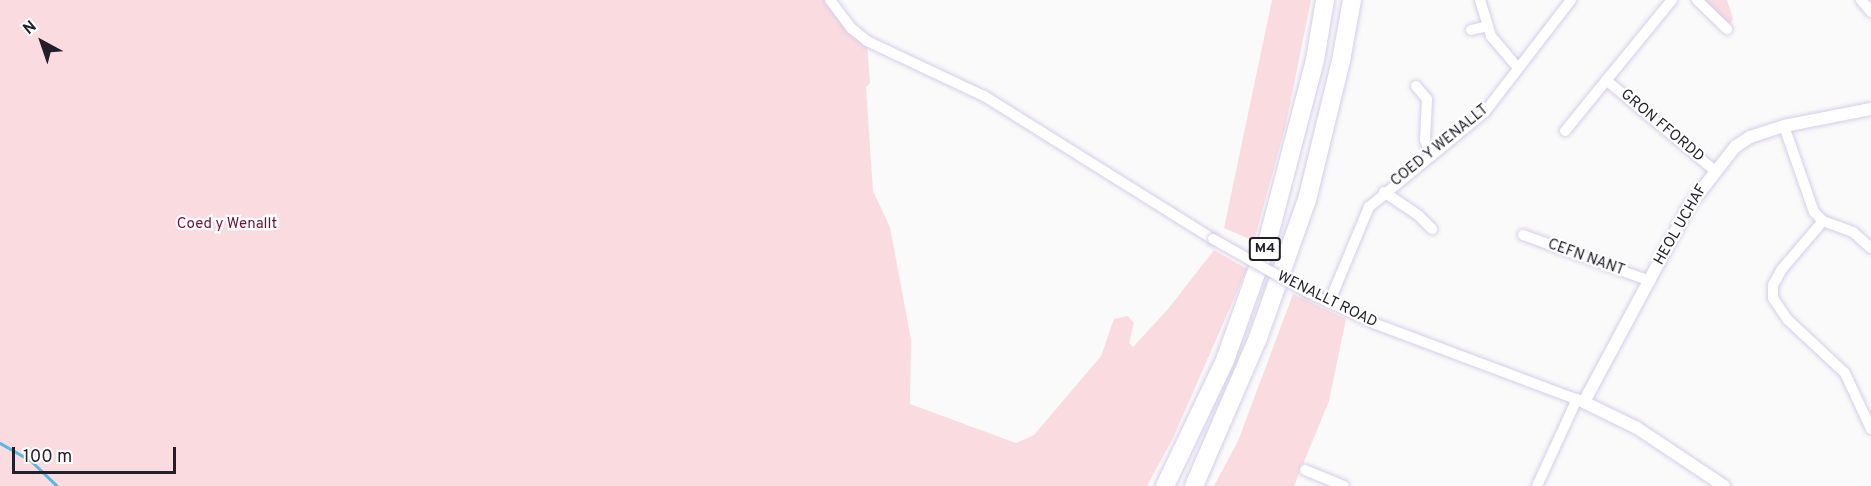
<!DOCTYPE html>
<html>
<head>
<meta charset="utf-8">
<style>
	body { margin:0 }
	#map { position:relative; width:1871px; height:486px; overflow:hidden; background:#fafafa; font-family:Overpass,sans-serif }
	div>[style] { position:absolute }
	.green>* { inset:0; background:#fadce0 }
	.stream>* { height:3px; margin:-1.5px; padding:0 1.5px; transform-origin:1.5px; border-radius:1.5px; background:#57b9e1 }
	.roads { filter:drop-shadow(0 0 2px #d5cdeb) drop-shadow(0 0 2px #d5cdeb) }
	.minor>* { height:10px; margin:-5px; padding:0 5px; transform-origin:5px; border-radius:5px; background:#fff }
	.tertiary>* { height:12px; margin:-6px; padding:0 6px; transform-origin:6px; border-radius:6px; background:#fff }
	.motorway>* { height:18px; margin:-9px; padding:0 9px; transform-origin:9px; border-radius:9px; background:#fff }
	.bridges { filter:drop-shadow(0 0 2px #d5cdeb) drop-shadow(0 0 2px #d5cdeb) }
	.minor-bridge>* { height:10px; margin:-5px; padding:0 5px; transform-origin:5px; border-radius:5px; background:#fff }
	span { translate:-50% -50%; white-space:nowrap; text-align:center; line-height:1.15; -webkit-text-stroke:4.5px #fff; paint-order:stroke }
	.shield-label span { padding:2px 4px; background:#fff; border:2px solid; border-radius:4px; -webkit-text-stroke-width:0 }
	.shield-label { font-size:14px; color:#221f2a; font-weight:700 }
	.street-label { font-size:15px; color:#221f2a }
	.park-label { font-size:15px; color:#770d32 }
	.north { position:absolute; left:12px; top:12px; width:60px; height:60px; -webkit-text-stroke:4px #fff; paint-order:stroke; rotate:320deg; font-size:16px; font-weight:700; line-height:24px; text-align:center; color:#221f2a }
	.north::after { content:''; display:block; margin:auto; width:21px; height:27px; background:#221f2a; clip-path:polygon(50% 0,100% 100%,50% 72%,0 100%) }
	.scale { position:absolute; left:12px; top:447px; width:164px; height:27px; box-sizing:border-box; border:3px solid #221f2a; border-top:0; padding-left:8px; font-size:18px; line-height:21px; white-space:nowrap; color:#221f2a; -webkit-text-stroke:4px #fff; paint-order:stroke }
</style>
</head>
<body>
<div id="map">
	<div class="green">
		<i style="clip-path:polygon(0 0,830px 0,867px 41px,870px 83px,866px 87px,873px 191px,890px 227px,911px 339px,910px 404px,1016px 443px,1034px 435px,1101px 356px,1114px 319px,1128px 316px,1134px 323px,1129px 343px,1133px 347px,1168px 309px,1214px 250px,1247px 269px,1173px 438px,1147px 486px,0 486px)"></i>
		<i style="clip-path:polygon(1272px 0,1311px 0,1286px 124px,1254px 241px,1224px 228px)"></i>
		<i style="clip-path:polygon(1698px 0,1727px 0,1733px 19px,1727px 29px)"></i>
		<i style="clip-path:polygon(1293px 294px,1346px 319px,1329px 401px,1294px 486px,1214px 486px,1238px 441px)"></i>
	</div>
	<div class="stream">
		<i style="left:0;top:443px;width:34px;rotate:30deg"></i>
		<i style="left:30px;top:460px;width:37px;rotate:44deg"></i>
	</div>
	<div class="roads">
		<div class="minor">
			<i style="left:830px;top:0;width:35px;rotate:53deg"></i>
			<i style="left:851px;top:28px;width:21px;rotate:39deg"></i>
			<i style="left:867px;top:41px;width:129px;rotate:25.2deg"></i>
			<i style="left:984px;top:96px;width:270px;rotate:32deg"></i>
			<i style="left:1480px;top:0;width:38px;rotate:73deg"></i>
			<i style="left:1491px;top:36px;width:42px;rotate:49.8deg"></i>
			<i style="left:1697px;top:0;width:42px;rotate:44deg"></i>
			<i style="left:1861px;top:0;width:16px;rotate:50deg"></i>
			<i style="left:1471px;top:30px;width:17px;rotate:-13deg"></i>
			<i style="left:1606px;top:80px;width:141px;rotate:39.8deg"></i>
			<i style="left:1416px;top:86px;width:17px;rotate:50deg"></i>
			<i style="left:1427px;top:99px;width:41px;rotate:92.8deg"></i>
			<i style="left:1425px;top:140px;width:17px;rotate:69deg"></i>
			<i style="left:1784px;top:126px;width:91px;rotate:70.8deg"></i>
			<i style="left:1814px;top:212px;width:13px;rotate:45deg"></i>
			<i style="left:1823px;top:221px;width:32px;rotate:20deg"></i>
			<i style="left:1853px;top:232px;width:24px;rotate:42deg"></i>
			<i style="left:1565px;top:131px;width:169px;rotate:-50.8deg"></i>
			<i style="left:1384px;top:192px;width:41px;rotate:34.1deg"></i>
			<i style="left:1418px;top:215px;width:20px;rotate:45deg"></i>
			<i style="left:1823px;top:221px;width:63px;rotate:130.5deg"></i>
			<i style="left:1782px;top:269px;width:18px;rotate:119deg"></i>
			<i style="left:1773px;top:285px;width:13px;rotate:90deg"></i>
			<i style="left:1773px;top:298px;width:25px;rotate:56deg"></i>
			<i style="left:1787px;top:319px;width:79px;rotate:43deg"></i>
			<i style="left:1845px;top:373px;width:62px;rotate:65.1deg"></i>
			<i style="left:1523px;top:235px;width:135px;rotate:19.9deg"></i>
			<i style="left:1309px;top:293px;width:74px;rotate:24.8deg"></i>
			<i style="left:1376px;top:324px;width:222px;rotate:20.6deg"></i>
			<i style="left:1329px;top:303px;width:104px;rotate:-67.4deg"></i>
			<i style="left:1369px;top:207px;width:149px;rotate:-39.3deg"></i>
			<i style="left:1484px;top:113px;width:143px;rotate:-52.4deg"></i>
			<i style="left:1305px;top:470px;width:42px;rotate:22.3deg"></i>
			<i style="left:1537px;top:486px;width:96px;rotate:-65.3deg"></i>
		</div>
		<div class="tertiary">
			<i style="left:1724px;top:486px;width:105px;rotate:-146.3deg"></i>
			<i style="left:1637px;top:428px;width:59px;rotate:-153.9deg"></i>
			<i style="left:1584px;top:402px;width:222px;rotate:-61.8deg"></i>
			<i style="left:1689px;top:206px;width:75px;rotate:-52.1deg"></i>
			<i style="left:1735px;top:147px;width:18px;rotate:-34deg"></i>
			<i style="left:1750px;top:137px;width:36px;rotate:-18deg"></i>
			<i style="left:1784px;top:126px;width:89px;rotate:-11.1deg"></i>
		</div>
		<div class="motorway">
			<i style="left:1165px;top:486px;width:140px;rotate:-64.5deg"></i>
			<i style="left:1225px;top:360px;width:124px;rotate:-70.3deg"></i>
			<i style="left:1267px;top:243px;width:189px;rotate:-75.3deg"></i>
			<i style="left:1315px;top:60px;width:61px;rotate:-80.5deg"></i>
			<i style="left:1194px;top:486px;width:161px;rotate:-66.6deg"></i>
			<i style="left:1258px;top:338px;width:146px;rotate:-70.5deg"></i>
			<i style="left:1307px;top:200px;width:143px;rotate:-76.3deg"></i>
			<i style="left:1341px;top:61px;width:62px;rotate:-79.8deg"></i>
		</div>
	</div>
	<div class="bridges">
		<div class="minor-bridge">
			<i style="left:1213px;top:239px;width:110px;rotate:29.4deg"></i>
		</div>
	</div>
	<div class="shield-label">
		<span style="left:1265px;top:249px">M4</span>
	</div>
	<div class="street-label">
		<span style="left:1662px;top:126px;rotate:40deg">GRON FFORDD</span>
		<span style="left:1440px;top:146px;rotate:-39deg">COED Y WENALLT</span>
		<span style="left:1681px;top:225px;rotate:-60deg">HEOL UCHAF</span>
		<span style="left:1586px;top:258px;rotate:20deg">CEFN NANT</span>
		<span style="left:1327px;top:300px;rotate:26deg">WENALLT ROAD</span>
	</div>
	<div class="park-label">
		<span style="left:227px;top:225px">Coed y Wenallt</span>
	</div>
	<div class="north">N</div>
	<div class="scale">100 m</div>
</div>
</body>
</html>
